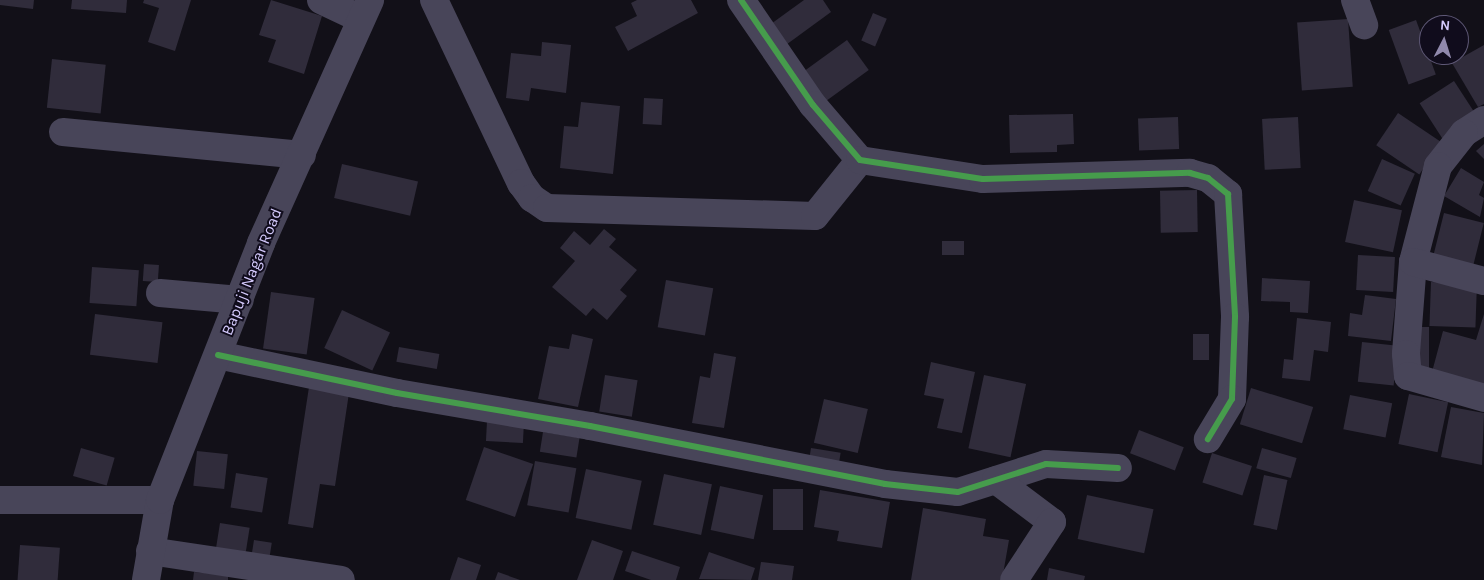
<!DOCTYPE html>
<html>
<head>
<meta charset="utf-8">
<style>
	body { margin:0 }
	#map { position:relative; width:1484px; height:580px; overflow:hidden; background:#121018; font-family:Karla,sans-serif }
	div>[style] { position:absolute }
	.building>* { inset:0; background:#302c3b; transform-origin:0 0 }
	.minor>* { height:28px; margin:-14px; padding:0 14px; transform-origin:14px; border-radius:14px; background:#484559 }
	.cycleway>* { height:6px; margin:-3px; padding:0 3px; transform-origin:3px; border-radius:3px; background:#469c4c }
	span { translate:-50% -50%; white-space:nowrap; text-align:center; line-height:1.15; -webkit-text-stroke:4px #100c1c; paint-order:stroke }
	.street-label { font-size:16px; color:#d4cafc }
	.north { position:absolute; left:1419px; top:15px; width:50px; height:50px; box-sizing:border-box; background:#100c1c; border:1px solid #5e5876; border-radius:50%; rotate:5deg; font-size:14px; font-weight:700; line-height:20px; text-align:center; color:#d4cafc }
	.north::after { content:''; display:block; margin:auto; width:18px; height:22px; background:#9089ac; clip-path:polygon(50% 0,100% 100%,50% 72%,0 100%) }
</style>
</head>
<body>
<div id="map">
	<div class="building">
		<i style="clip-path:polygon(0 0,34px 0,33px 9px,0 5px)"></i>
		<i style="clip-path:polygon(72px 0,127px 0,126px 13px,71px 9px)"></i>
		<i style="clip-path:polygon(144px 0,191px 0,175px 51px,148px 42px,159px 8px,143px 3px)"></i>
		<i style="clip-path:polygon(271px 0,322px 16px,304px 74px,268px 62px,276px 40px,259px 35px)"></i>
		<i style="clip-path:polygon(637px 0,691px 0,698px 13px,628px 51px,615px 27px,637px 16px,631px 3px)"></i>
		<i style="clip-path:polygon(804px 0,823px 0,831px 12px,779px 50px,764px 29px)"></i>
		<i style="left:873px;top:13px;width:15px;height:30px;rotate:23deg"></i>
		<i style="left:1348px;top:19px;width:68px;height:51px;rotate:86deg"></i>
		<i style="left:1416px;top:20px;width:58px;height:29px;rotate:70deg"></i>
		<i style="left:847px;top:40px;width:37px;height:57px;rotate:54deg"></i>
		<i style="clip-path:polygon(542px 42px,571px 45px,566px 93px,531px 88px,529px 101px,506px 98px,511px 53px,541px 56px)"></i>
		<i style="clip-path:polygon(1484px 45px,1484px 104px,1478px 107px,1452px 63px)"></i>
		<i style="left:52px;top:59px;width:54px;height:49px;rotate:6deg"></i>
		<i style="left:1454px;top:81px;width:43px;height:41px;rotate:57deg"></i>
		<i style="left:644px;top:98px;width:19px;height:26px;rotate:3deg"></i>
		<i style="clip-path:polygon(581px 102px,620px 106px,613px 174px,560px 168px,564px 126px,578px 127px)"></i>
		<i style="left:1398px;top:113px;width:52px;height:39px;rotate:34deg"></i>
		<i style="clip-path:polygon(1073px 114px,1074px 144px,1057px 145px,1057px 152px,1010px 153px,1009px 115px)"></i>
		<i style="left:1178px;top:117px;width:32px;height:40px;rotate:88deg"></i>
		<i style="left:1298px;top:117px;width:51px;height:36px;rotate:87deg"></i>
		<i style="clip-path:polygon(1484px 144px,1484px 159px,1476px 151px)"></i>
		<i style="left:1382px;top:159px;width:36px;height:35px;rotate:24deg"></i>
		<i style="left:342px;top:164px;width:78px;height:35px;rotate:13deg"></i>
		<i style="clip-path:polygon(1461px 168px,1484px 182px,1479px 195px,1484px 198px,1480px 217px,1444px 196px)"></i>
		<i style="left:1197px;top:190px;width:42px;height:37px;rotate:89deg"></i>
		<i style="left:1354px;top:200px;width:49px;height:43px;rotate:12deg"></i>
		<i style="left:1444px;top:213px;width:41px;height:50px;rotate:14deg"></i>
		<i style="clip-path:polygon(604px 229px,616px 239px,609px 247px,637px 270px,620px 290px,627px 296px,607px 320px,593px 308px,586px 316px,552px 287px,575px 261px,560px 248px,574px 231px,590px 245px)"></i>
		<i style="left:942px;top:241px;width:22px;height:14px"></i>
		<i style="left:1358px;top:255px;width:37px;height:35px;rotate:3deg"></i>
		<i style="left:144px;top:264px;width:15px;height:17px;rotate:4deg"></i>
		<i style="left:92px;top:267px;width:47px;height:36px;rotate:4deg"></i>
		<i style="clip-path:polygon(1262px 278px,1310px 281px,1308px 313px,1290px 312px,1290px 302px,1261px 301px)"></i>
		<i style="left:666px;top:280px;width:48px;height:48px;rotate:10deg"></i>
		<i style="left:1431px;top:282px;width:46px;height:44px;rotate:2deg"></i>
		<i style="left:271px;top:292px;width:44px;height:57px;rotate:8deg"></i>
		<i style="clip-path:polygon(1365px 295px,1396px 299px,1391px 341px,1348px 336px,1350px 313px,1362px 315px)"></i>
		<i style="left:342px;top:310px;width:53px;height:42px;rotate:25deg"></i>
		<i style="left:95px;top:314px;width:68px;height:41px;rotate:7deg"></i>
		<i style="clip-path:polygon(1484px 314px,1484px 386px,1432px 372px,1443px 331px,1476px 340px)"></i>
		<i style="clip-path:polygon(1297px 318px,1331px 322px,1328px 352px,1314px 350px,1310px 381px,1282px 378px,1284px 359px,1293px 360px)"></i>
		<i style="left:1414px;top:327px;width:15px;height:46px"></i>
		<i style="clip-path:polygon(572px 334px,593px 339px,578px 407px,538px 399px,549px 346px,569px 349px)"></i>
		<i style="left:1193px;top:334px;width:16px;height:26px"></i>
		<i style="left:1362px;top:342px;width:36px;height:40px;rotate:6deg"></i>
		<i style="left:399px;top:347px;width:41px;height:15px;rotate:10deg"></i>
		<i style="clip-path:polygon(714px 353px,736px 357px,724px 428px,692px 423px,700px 376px,710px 378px)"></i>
		<i style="clip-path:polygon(931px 362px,975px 372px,962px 433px,937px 428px,944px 399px,924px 395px)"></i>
		<i style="left:605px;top:375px;width:33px;height:37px;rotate:9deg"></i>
		<i style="left:984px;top:375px;width:43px;height:75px;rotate:12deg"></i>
		<i style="clip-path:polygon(309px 387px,349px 393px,335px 486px,320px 484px,313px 528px,288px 524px)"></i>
		<i style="left:1251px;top:388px;width:65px;height:38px;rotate:17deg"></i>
		<i style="left:1409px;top:394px;width:40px;height:51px;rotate:12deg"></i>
		<i style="left:1350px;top:395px;width:43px;height:35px;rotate:11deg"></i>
		<i style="left:824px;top:399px;width:45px;height:45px;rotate:13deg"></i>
		<i style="clip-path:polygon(1451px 407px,1484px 413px,1482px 465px,1441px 457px)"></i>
		<i style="left:487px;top:421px;width:37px;height:20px;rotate:3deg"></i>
		<i style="left:1139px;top:430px;width:48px;height:25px;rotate:21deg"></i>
		<i style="left:543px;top:432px;width:37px;height:20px;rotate:9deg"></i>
		<i style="left:484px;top:447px;width:52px;height:56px;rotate:19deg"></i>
		<i style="left:81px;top:448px;width:35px;height:29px;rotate:16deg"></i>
		<i style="left:811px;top:448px;width:30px;height:14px;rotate:9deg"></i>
		<i style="left:1262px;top:448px;width:36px;height:21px;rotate:16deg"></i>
		<i style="left:197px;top:451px;width:31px;height:35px;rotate:6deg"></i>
		<i style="left:1212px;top:453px;width:42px;height:31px;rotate:18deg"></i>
		<i style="left:535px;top:461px;width:42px;height:45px;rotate:10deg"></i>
		<i style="left:586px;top:469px;width:57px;height:50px;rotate:12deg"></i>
		<i style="left:236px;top:473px;width:32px;height:35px;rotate:9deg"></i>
		<i style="left:664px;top:474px;width:49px;height:52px;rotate:12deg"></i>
		<i style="left:1264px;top:475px;width:24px;height:51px;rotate:12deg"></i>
		<i style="left:720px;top:486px;width:44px;height:45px;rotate:12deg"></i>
		<i style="left:773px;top:489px;width:30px;height:41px"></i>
		<i style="clip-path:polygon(820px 490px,890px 502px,882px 548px,837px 541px,839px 531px,814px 527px)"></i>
		<i style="left:1087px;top:495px;width:68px;height:45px;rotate:12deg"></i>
		<i style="clip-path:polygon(923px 508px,986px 519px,983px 536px,1009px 540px,1002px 580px,911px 580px)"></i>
		<i style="left:220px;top:523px;width:30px;height:33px;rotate:9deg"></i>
		<i style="left:254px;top:540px;width:18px;height:15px;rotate:9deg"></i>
		<i style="clip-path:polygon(592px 540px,623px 551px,613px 580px,577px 580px)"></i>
		<i style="left:20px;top:545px;width:40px;height:35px;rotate:4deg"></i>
		<i style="clip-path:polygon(632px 551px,680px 567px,676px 580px,651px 580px,625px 571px)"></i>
		<i style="clip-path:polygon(709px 552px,755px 568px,751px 580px,699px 579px)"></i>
		<i style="clip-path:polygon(458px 557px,481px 565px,476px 580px,450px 580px)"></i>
		<i style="clip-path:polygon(761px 562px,794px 566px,792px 580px,758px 580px)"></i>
		<i style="clip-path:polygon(1049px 568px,1085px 576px,1084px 580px,1047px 580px)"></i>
		<i style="clip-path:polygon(194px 572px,228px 575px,228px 580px,193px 580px)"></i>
		<i style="clip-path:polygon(498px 572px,520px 580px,495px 580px)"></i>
	</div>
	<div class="minor">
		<i style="left:321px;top:0;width:44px;rotate:25.4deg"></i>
		<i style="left:434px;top:0;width:203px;rotate:64.6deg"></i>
		<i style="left:521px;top:183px;width:19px;rotate:54deg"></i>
		<i style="left:532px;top:198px;width:18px;rotate:34deg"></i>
		<i style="left:547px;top:208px;width:268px;rotate:1.7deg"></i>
		<i style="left:815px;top:216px;width:72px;rotate:-51.2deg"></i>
		<i style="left:741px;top:0;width:127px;rotate:55.6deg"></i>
		<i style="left:813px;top:105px;width:72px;rotate:49.5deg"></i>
		<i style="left:860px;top:160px;width:124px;rotate:8.8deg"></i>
		<i style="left:983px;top:179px;width:207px;rotate:-1.7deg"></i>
		<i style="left:1190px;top:173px;width:19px;rotate:16deg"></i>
		<i style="left:1208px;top:178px;width:26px;rotate:39deg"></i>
		<i style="left:1228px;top:194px;width:123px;rotate:86.7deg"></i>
		<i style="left:1235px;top:317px;width:82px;rotate:92.1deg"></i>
		<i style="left:1232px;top:399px;width:47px;rotate:121deg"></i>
		<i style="left:1355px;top:0;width:27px;rotate:70deg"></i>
		<i style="left:1484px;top:120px;width:24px;rotate:147deg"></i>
		<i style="left:1464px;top:133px;width:42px;rotate:128.2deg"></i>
		<i style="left:1438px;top:166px;width:99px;rotate:104.6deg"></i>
		<i style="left:1413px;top:262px;width:92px;rotate:94.4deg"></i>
		<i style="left:1406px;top:354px;width:22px;rotate:85deg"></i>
		<i style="left:1408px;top:376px;width:79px;rotate:16.1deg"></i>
		<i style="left:63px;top:132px;width:240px;rotate:5.5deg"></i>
		<i style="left:1413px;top:262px;width:73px;rotate:15deg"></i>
		<i style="left:160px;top:293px;width:80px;rotate:5deg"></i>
		<i style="left:218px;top:355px;width:183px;rotate:12deg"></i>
		<i style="left:397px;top:393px;width:196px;rotate:9.7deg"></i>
		<i style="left:590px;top:426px;width:301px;rotate:11.1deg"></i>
		<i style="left:885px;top:484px;width:73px;rotate:6.3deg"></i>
		<i style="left:958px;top:492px;width:92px;rotate:-17.7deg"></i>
		<i style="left:1046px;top:464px;width:72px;rotate:3.2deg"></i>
		<i style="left:996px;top:480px;width:70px;rotate:36.9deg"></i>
		<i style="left:1052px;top:522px;width:69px;rotate:123.2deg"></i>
		<i style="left:0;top:500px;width:160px"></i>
		<i style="left:150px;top:551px;width:193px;rotate:8.6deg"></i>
		<i style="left:146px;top:580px;width:81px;rotate:-80.1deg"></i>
		<i style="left:160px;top:500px;width:276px;rotate:-68.5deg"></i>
		<i style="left:261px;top:243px;width:266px;rotate:-65.8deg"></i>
	</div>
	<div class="cycleway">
		<i style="left:741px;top:0;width:127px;rotate:55.6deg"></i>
		<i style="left:813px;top:105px;width:72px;rotate:49.5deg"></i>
		<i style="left:860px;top:160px;width:124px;rotate:8.8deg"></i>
		<i style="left:983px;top:179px;width:207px;rotate:-1.7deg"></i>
		<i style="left:1190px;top:173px;width:19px;rotate:16deg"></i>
		<i style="left:1208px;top:178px;width:26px;rotate:39deg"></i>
		<i style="left:1228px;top:194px;width:123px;rotate:86.7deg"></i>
		<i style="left:1235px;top:317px;width:82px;rotate:92.1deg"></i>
		<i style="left:1232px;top:399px;width:47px;rotate:121deg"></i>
		<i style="left:218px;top:355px;width:183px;rotate:12deg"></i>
		<i style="left:397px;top:393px;width:196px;rotate:9.7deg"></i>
		<i style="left:590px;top:426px;width:301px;rotate:11.1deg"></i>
		<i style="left:885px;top:484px;width:73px;rotate:6.3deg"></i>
		<i style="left:958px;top:492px;width:92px;rotate:-17.7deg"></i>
		<i style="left:1046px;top:464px;width:72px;rotate:3.2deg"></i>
	</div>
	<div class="street-label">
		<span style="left:252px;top:272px;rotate:-68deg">Bapuji Nagar Road</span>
	</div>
	<div class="north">N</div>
</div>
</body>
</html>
